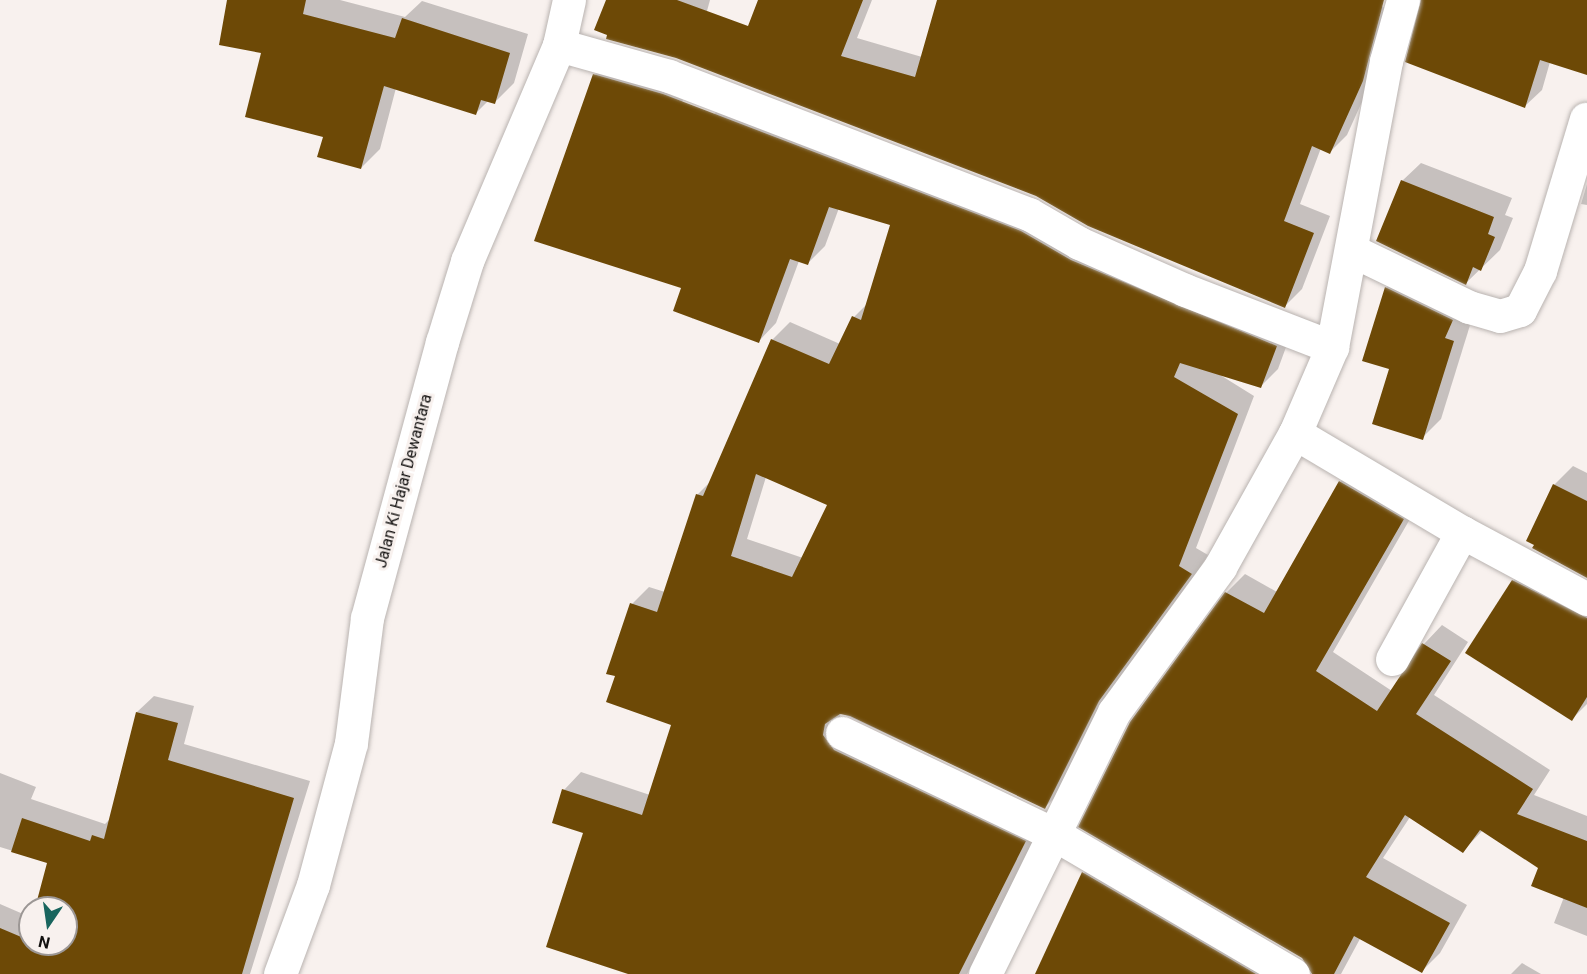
<!DOCTYPE html>
<html>
<head>
<meta charset="utf-8">
<style>
	body { margin:0 }
	#map { position:relative; width:1587px; height:974px; overflow:hidden; background:#f8f1ee; font-family:Roboto,sans-serif }
	div>[style] { position:absolute }
	.shadow>* { inset:0; background:#0003 }
	.building>* { inset:0; background:#6d4906 }
	.roads { filter:drop-shadow(0 0 2px #b9b3b0) drop-shadow(0 0 2px #b9b3b0) }
	.street>* { height:33px; margin:-16.5px; padding:0 16.5px; transform-origin:16.5px; border-radius:16.5px; background:#fff }
	.secondary>* { height:33px; margin:-16.5px; padding:0 16.5px; transform-origin:16.5px; border-radius:16.5px; background:#fff }
	span { translate:-50% -50%; white-space:nowrap; text-align:center; line-height:1.15; -webkit-text-stroke:6px #f8f1ee; paint-order:stroke }
	.street-label { font-size:16px; color:#12100f }
	.north { position:absolute; left:18px; top:896px; width:60px; height:60px; box-sizing:border-box; background:#f8f1ee; border:2px solid #9c9795; border-radius:50%; rotate:193deg; font-size:16px; font-weight:700; line-height:24px; text-align:center; color:#12100f }
	.north::after { content:''; display:block; margin:auto; width:21px; height:27px; background:#19655e; clip-path:polygon(50% 0,100% 100%,50% 72%,0 100%) }
</style>
</head>
<body>
<div id="map">
	<div class="shadow">
		<i style="clip-path:polygon(229px 0,340px 0,405px 17px,422px 1px,528px 34px,514px 83px,495px 102px,489px 100px,476px 113px,396px 88px,380px 149px,361px 168px,324px 136px)"></i>
		<i style="clip-path:polygon(607px 0,710px 0,699px 40px)"></i>
		<i style="clip-path:polygon(760px 0,872px 0,857px 38px,922px 57px,938px 0,1381px 0,1379px 5px,1392px 11px,1380px 62px,1347px 135px,1330px 152px,1321px 148px,1300px 204px,1330px 216px,1302px 289px,1284px 307px,1036px 195px)"></i>
		<i style="clip-path:polygon(1450px 0,1587px 0,1587px 74px,1550px 62px,1542px 90px,1525px 106px)"></i>
		<i style="clip-path:polygon(evenodd,612px 57px,688px 80px,672px 141px,714px 114px,732px 96px,1293px 328px,1278px 369px,1260px 387px,1217px 373px,1254px 396px,1196px 548px,1208px 555px,1063px 790px,1045px 807px,841px 713px,840px 717px,1043px 824px,967px 974px,632px 974px,585px 832px,564px 790px,581px 772px,650px 795px,673px 724px,617px 675px,632px 604px,649px 587px,665px 592px,697px 495px,711px 481px,772px 340px,790px 322px,840px 344px,854px 317px,869px 302px,892px 224px,839px 208px,825px 246px,807px 264px,799px 261px,776px 323px,759px 341px,683px 287px,595px 75px,612px 57px,766px 477px,829px 504px,803px 558px,747px 539px,766px 477px)"></i>
		<i style="clip-path:polygon(1421px 163px,1512px 198px,1505px 215px,1513px 218px,1500px 250px,1466px 283px,1402px 181px)"></i>
		<i style="clip-path:polygon(1587px 184px,1587px 205px,1581px 204px)"></i>
		<i style="clip-path:polygon(1405px 269px,1471px 322px,1441px 419px,1422px 438px,1391px 368px,1386px 288px)"></i>
		<i style="clip-path:polygon(1359px 464px,1421px 500px,1333px 652px,1392px 691px,1424px 644px,1442px 625px,1468px 642px,1434px 695px,1550px 770px,1534px 795px,1587px 816px,1587px 936px,1554px 923px,1564px 897px,1540px 867px,1483px 830px,1463px 851px,1410px 817px,1383px 858px,1467px 905px,1440px 953px,1422px 971px,1361px 937px,1341px 974px,1314px 974px,1226px 593px,1245px 574px,1277px 592px,1340px 482px)"></i>
		<i style="clip-path:polygon(1573px 466px,1587px 473px,1587px 576px,1554px 485px)"></i>
		<i style="clip-path:polygon(1532px 562px,1587px 592px,1587px 704px,1572px 719px,1513px 581px)"></i>
		<i style="clip-path:polygon(154px 696px,194px 706px,184px 744px,310px 781px,250px 974px,0 974px,0 904px,30px 917px,30px 944px,66px 944px,66px 908px,36px 908px,49px 862px,0 847px,0 773px,36px 787px,31px 799px,105px 824px,110px 819px,137px 712px)"></i>
		<i style="clip-path:polygon(1102px 855px,1309px 974px,1037px 974px,1084px 873px)"></i>
		<i style="clip-path:polygon(1522px 963px,1541px 974px,1511px 974px)"></i>
	</div>
	<div class="building">
		<i style="clip-path:polygon(227px 0,306px 0,303px 14px,395px 38px,402px 18px,510px 53px,495px 104px,481px 100px,476px 115px,384px 86px,361px 169px,317px 157px,323px 137px,245px 117px,261px 53px,219px 45px)"></i>
		<i style="clip-path:polygon(606px 0,677px 0,748px 26px,758px 0,863px 0,841px 56px,915px 77px,937px 0,1384px 0,1363px 81px,1330px 154px,1312px 146px,1284px 221px,1314px 233px,1285px 308px,1088px 226px,1036px 196px,676px 58px,606px 39px,607px 35px,594px 30px)"></i>
		<i style="clip-path:polygon(1421px 0,1587px 0,1587px 75px,1540px 60px,1525px 108px,1405px 62px)"></i>
		<i style="clip-path:polygon(evenodd,593px 74px,663px 94px,1021px 231px,1071px 260px,1277px 346px,1261px 388px,1180px 363px,1174px 377px,1238px 414px,1179px 566px,1192px 574px,1099px 701px,1045px 809px,850px 716px,840px 714px,825px 724px,823px 735px,834px 750px,1026px 841px,959px 974px,628px 974px,546px 947px,583px 833px,552px 823px,562px 789px,642px 815px,671px 725px,606px 702px,615px 676px,606px 674px,630px 603px,657px 612px,696px 494px,703px 496px,771px 339px,829px 364px,852px 316px,861px 320px,890px 225px,829px 207px,808px 265px,790px 259px,759px 343px,673px 311px,681px 288px,534px 241px,593px 74px,756px 474px,827px 505px,792px 577px,731px 556px,756px 474px)"></i>
		<i style="clip-path:polygon(1401px 180px,1494px 217px,1488px 234px,1495px 237px,1481px 271px,1473px 267px,1466px 285px,1376px 241px)"></i>
		<i style="clip-path:polygon(1385px 287px,1453px 320px,1445px 338px,1454px 341px,1423px 440px,1372px 424px,1389px 369px,1362px 361px)"></i>
		<i style="clip-path:polygon(1339px 481px,1404px 519px,1316px 671px,1377px 711px,1422px 643px,1451px 661px,1416px 714px,1533px 789px,1517px 814px,1587px 841px,1587px 908px,1531px 886px,1538px 868px,1480px 830px,1463px 853px,1405px 815px,1366px 877px,1450px 923px,1422px 973px,1354px 936px,1334px 974px,1312px 974px,1302px 958px,1078px 827px,1130px 722px,1225px 592px,1264px 613px)"></i>
		<i style="clip-path:polygon(1553px 484px,1587px 501px,1587px 578px,1532px 548px,1534px 545px,1526px 541px)"></i>
		<i style="clip-path:polygon(1512px 580px,1587px 618px,1587px 697px,1572px 721px,1465px 653px)"></i>
		<i style="clip-path:polygon(136px 712px,178px 723px,168px 760px,294px 798px,242px 974px,0 974px,0 928px,26px 939px,30px 925px,30px 944px,66px 944px,66px 908px,35px 908px,47px 863px,11px 852px,22px 818px,90px 841px,92px 835px,104px 839px)"></i>
		<i style="clip-path:polygon(1082px 872px,1256px 974px,1035px 974px)"></i>
	</div>
	<div class="roads">
		<div class="street">
			<i style="left:559px;top:45px;width:114px;rotate:15.7deg"></i>
			<i style="left:669px;top:76px;width:386px;rotate:21deg"></i>
			<i style="left:1029px;top:214px;width:58px;rotate:30.1deg"></i>
			<i style="left:1079px;top:243px;width:116px;rotate:23.9deg"></i>
			<i style="left:1185px;top:290px;width:158px;rotate:21.2deg"></i>
			<i style="left:1353px;top:251px;width:129px;rotate:25.8deg"></i>
			<i style="left:1469px;top:307px;width:32px;rotate:16deg"></i>
			<i style="left:1500px;top:316px;width:21px;rotate:-17deg"></i>
			<i style="left:1520px;top:310px;width:44px;rotate:-62.9deg"></i>
			<i style="left:1540px;top:271px;width:159px;rotate:-73.2deg"></i>
			<i style="left:1295px;top:433px;width:194px;rotate:30.7deg"></i>
			<i style="left:1462px;top:532px;width:142px;rotate:28.2deg"></i>
			<i style="left:1392px;top:659px;width:145px;rotate:-61.1deg"></i>
			<i style="left:842px;top:733px;width:235px;rotate:25.5deg"></i>
			<i style="left:1054px;top:834px;width:277px;rotate:30.4deg"></i>
			<i style="left:985px;top:974px;width:292px;rotate:-63.8deg"></i>
			<i style="left:1114px;top:712px;width:180px;rotate:-53.8deg"></i>
			<i style="left:1220px;top:567px;width:154px;rotate:-60.8deg"></i>
			<i style="left:1295px;top:433px;width:94px;rotate:-66.7deg"></i>
			<i style="left:1332px;top:347px;width:291px;rotate:-79.3deg"></i>
			<i style="left:1386px;top:61px;width:63px;rotate:-74.4deg"></i>
		</div>
		<div class="secondary">
			<i style="left:280px;top:974px;width:95px;rotate:-69.7deg"></i>
			<i style="left:313px;top:885px;width:147px;rotate:-75deg"></i>
			<i style="left:351px;top:743px;width:126px;rotate:-82.7deg"></i>
			<i style="left:367px;top:618px;width:286px;rotate:-74.8deg"></i>
			<i style="left:442px;top:342px;width:85px;rotate:-72.8deg"></i>
			<i style="left:467px;top:261px;width:235px;rotate:-66.9deg"></i>
			<i style="left:559px;top:45px;width:46px;rotate:-77.5deg"></i>
		</div>
	</div>
	<div class="street-label">
		<span style="left:404px;top:481px;rotate:-75deg">Jalan Ki Hajar Dewantara</span>
	</div>
	<div class="north">N</div>
</div>
</body>
</html>
